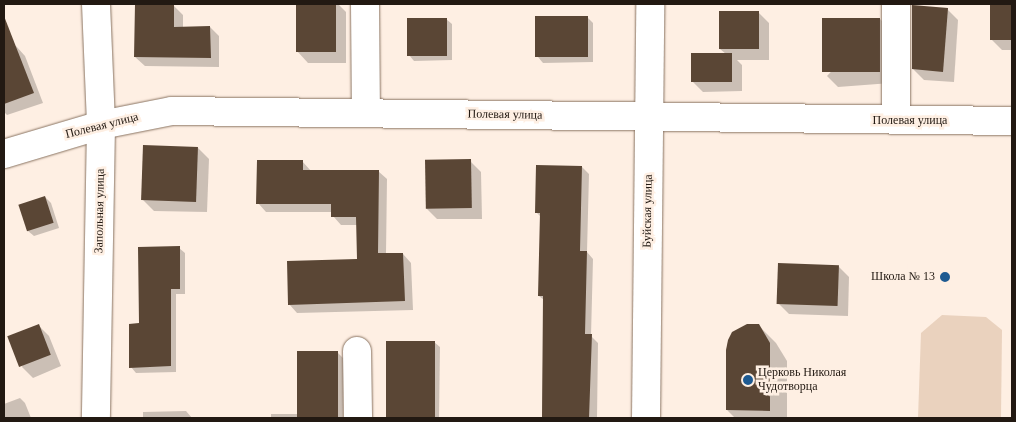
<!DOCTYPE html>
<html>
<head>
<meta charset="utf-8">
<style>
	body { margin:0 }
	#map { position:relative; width:1016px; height:422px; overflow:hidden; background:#feefe3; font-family:"Times New Roman",serif }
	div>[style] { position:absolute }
	.green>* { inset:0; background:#ead2be }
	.shadow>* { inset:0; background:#0003 }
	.building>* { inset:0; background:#5a4635; transform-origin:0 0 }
	.roads { filter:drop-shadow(0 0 1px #8a7462) drop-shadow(0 0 1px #8a7462) }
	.minor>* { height:28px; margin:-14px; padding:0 14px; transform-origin:14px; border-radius:14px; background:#fff }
	.dots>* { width:14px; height:14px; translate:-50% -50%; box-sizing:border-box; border:2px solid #feefe3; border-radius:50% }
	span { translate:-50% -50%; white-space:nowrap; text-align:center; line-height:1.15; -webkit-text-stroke:5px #feefe3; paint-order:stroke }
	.street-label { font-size:12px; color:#221912 }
	.poi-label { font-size:12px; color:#221912 }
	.right { translate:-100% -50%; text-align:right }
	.left { translate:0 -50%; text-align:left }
	.frame { position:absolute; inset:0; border:5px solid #221912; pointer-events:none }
</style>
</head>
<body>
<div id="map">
	<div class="green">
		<i style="clip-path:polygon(942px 315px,986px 317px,1002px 330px,1001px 418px,918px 418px,921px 333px)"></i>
	</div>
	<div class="shadow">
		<i style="clip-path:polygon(298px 4px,338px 4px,346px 12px,346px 63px,308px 63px,297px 51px)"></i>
		<i style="clip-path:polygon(991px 4px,1012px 4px,1012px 50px,1002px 50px,991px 39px)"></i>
		<i style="clip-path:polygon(174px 6px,183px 15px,183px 28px,210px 27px,219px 36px,219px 67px,145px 66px,135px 57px)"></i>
		<i style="clip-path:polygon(947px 9px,958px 20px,954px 82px,924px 80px,913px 69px)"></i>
		<i style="clip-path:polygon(758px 12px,769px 23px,769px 60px,737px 60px,742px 65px,742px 91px,703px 92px,692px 81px,726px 54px,720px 49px)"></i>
		<i style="clip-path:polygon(587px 17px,593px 23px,593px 62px,543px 63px,538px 57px)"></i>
		<i style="clip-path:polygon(446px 19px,452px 24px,452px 60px,414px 61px,409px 55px)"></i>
		<i style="clip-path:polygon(880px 19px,891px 30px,891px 83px,838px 87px,827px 76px)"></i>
		<i style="clip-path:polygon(16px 46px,25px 56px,43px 103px,7px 115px,4px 112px,4px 50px)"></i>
		<i style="clip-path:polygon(198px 148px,209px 159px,207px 212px,154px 211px,143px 200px)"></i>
		<i style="clip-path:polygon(302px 161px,311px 171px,378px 171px,387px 179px,386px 254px,403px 254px,411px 263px,413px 310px,297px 313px,289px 304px,359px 260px,358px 225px,341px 225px,333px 216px,333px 212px,266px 212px,258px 203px)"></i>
		<i style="clip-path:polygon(470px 161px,481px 172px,482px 219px,437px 219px,426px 208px)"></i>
		<i style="clip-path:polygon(582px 167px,589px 174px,587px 252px,593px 259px,591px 336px,598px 343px,597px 418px,542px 418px,544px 300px,539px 296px,541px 217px,536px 212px)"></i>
		<i style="clip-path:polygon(45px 197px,51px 203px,59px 228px,34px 236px,28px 231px)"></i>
		<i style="clip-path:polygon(179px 248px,185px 253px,185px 294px,176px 294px,176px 372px,136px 373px,131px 367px,140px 325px)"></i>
		<i style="clip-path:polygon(838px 266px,849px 277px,848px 316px,789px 314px,778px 303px)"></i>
		<i style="clip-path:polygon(38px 325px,49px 336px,61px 366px,33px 378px,22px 367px)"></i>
		<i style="clip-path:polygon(758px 325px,776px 343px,787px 361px,787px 418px,735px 418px,727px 410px,733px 333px,740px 328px)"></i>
		<i style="clip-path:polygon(387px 342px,434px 342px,440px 347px,439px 418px,387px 418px)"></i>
		<i style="clip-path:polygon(338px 353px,343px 358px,343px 418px,271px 418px,271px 414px,299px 414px)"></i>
		<i style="clip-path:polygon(20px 398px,25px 403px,31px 418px,4px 418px,4px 404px)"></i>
		<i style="clip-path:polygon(186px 411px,192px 418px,143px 418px,143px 412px)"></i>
	</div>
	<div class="building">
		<i style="clip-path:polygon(135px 4px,174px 4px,174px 27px,210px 26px,211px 58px,134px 57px)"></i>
		<i style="left:296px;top:4px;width:40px;height:48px"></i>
		<i style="left:990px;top:4px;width:22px;height:36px"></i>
		<i style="clip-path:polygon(912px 5px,948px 8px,943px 72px,912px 69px)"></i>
		<i style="left:719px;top:11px;width:40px;height:38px"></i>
		<i style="clip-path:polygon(4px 16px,34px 93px,4px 104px)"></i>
		<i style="left:588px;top:16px;width:41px;height:53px;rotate:90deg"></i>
		<i style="left:407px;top:18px;width:40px;height:38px"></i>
		<i style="left:880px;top:18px;width:54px;height:58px;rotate:90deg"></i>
		<i style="left:691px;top:53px;width:41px;height:29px"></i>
		<i style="left:143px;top:145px;width:55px;height:55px;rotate:2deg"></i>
		<i style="left:471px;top:159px;width:49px;height:46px;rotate:89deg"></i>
		<i style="clip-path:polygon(257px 160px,303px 160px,303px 170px,379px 170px,378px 253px,403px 253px,405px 301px,288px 305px,287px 261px,357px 259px,356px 217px,331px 217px,331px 204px,256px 204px)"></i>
		<i style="clip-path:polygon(536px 165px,582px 166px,580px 251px,587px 251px,585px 334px,592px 334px,589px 418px,542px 418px,543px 296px,538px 296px,540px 213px,535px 213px)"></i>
		<i style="left:45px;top:196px;width:28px;height:28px;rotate:72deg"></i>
		<i style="clip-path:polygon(180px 246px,180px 289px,171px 289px,171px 366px,129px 368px,129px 324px,139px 323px,138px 247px)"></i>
		<i style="left:778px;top:263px;width:61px;height:41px;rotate:2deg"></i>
		<i style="left:39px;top:324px;width:33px;height:34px;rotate:69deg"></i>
		<i style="clip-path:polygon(747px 324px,759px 324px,770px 343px,770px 411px,726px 410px,726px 350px,728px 340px,732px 332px)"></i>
		<i style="left:386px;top:341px;width:49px;height:77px"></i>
		<i style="left:338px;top:351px;width:67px;height:41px;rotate:90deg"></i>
	</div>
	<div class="roads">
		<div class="minor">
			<i style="left:96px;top:4px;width:121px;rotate:87.6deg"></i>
			<i style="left:101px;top:125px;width:293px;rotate:91deg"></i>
			<i style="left:365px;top:4px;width:109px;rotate:89.5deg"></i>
			<i style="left:896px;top:120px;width:116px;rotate:-90deg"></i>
			<i style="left:4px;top:154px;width:101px;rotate:-16.6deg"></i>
			<i style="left:101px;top:125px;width:72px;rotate:-11.2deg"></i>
			<i style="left:172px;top:111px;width:840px;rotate:0.68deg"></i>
			<i style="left:357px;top:351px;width:67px;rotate:89.1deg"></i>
			<i style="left:646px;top:418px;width:414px;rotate:-89.4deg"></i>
		</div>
	</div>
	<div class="dots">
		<i style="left:945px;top:277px;background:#1e5a91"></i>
		<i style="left:748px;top:380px;background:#1e5a91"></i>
	</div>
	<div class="street-label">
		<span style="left:505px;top:115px;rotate:1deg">Полевая улица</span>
		<span style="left:910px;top:121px">Полевая улица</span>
		<span style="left:102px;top:126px;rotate:-14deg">Полевая улица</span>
		<span style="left:100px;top:211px;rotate:-89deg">Запольная улица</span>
		<span style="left:648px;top:211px;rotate:-89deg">Буйская улица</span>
	</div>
	<div class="poi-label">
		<span class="right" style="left:935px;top:277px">Школа № 13</span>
		<span class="left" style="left:758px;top:380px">Церковь Николая<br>Чудотворца</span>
	</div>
	<div class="frame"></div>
</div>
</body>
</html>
